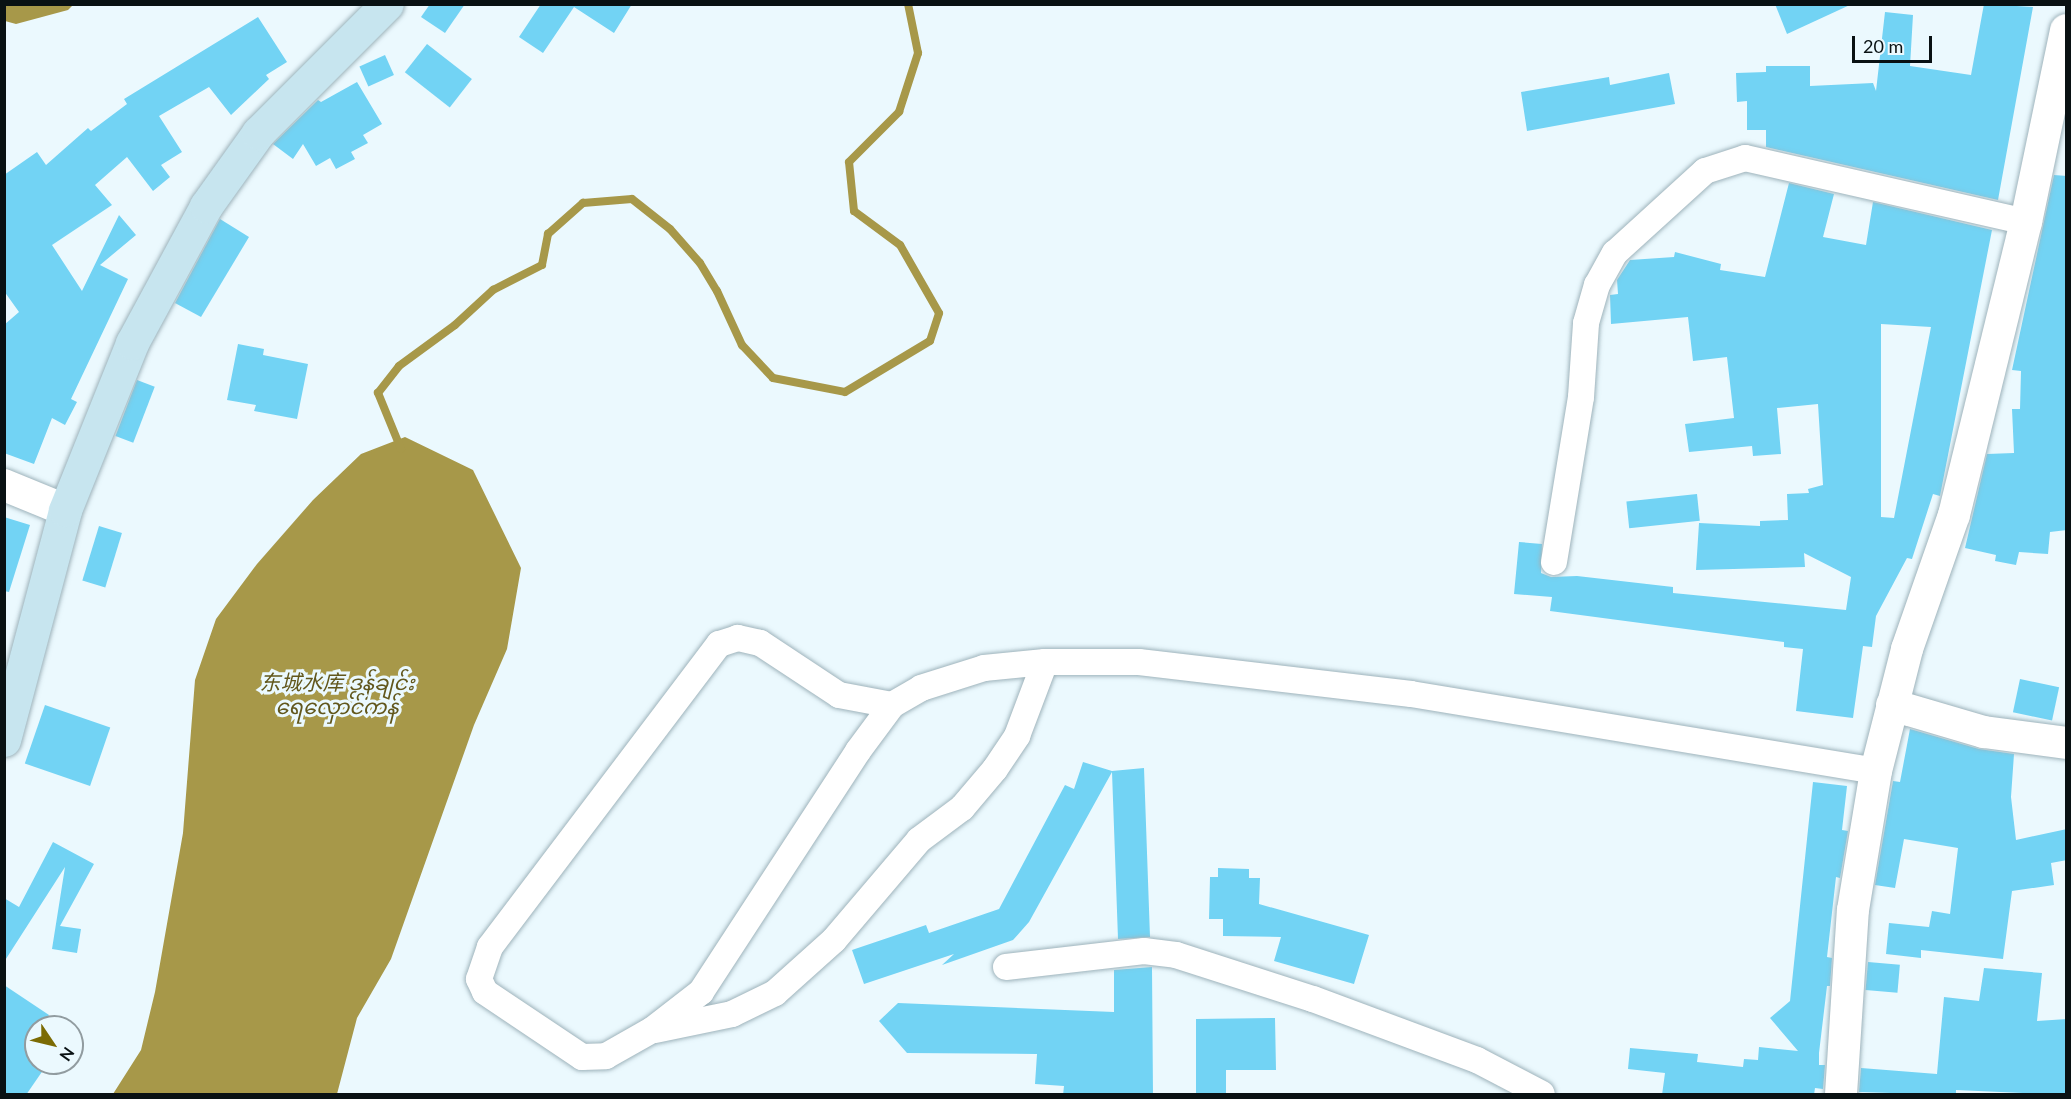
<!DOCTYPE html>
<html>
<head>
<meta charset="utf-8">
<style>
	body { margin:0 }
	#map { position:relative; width:2071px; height:1099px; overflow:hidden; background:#ebf9fe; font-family:Lato,"Noto Sans SC","Noto Sans Myanmar",sans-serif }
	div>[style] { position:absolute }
	.water>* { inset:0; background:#a79849 }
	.stream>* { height:8px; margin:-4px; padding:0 4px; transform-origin:4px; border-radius:4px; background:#a79849 }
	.building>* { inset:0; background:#72d3f4; transform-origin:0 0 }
	.roads { filter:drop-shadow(0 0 2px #9eb3bb) drop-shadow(0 0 2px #9eb3bb) }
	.minor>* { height:26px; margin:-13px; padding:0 13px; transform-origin:13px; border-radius:13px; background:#fff }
	.tertiary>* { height:32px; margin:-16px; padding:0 16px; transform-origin:16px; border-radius:16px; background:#fff }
	.secondary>* { height:33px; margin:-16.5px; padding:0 16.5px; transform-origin:16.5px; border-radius:16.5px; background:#c7e5ef }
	span { translate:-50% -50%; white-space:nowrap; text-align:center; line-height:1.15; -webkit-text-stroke:6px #ebf9fe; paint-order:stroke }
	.water-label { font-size:21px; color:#62571c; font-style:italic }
	.frame { position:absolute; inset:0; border:6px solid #091113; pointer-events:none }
	.north { position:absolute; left:24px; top:1015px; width:60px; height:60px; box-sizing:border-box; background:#ebf9fe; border:2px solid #919ca0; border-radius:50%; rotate:125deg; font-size:16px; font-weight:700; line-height:24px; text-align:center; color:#091113 }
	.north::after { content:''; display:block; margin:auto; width:21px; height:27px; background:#7b6b04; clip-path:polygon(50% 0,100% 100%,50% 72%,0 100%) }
	.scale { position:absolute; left:1852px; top:36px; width:80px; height:27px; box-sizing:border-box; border:3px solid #091113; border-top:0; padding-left:8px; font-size:18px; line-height:21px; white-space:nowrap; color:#091113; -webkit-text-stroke:4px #ebf9fe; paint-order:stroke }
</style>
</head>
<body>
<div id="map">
	<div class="water">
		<i style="clip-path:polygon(5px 4px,73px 4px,73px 5px,68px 10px,16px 24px,5px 21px)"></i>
		<i style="clip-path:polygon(405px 437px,473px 470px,521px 568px,507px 649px,474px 725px,391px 959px,357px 1018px,337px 1094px,113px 1094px,141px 1050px,155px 992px,183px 833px,195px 680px,216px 619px,257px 564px,313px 500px,361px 454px)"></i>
	</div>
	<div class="stream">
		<i style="left:401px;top:449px;width:61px;rotate:-112.3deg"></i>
		<i style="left:378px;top:393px;width:34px;rotate:-52deg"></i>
		<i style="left:399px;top:366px;width:69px;rotate:-36.2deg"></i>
		<i style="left:455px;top:325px;width:52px;rotate:-42.6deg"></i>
		<i style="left:493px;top:290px;width:55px;rotate:-27deg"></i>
		<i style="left:542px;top:265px;width:32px;rotate:-79deg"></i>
		<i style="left:548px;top:234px;width:47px;rotate:-41.5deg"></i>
		<i style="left:583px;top:203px;width:49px;rotate:-4.7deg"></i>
		<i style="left:632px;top:199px;width:48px;rotate:38.3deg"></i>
		<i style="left:670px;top:229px;width:45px;rotate:48.6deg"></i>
		<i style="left:700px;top:263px;width:33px;rotate:59deg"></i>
		<i style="left:717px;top:291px;width:60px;rotate:65.2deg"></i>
		<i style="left:742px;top:345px;width:45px;rotate:46.8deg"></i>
		<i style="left:773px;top:378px;width:73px;rotate:11deg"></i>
		<i style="left:845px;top:392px;width:99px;rotate:-31deg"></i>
		<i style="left:930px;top:341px;width:29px;rotate:-72deg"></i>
		<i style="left:939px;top:313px;width:78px;rotate:-119.8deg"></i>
		<i style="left:900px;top:245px;width:57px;rotate:-143.5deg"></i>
		<i style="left:854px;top:211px;width:49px;rotate:-95.8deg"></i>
		<i style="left:849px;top:162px;width:71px;rotate:-45deg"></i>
		<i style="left:899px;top:112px;width:62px;rotate:-72.1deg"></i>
		<i style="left:918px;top:53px;width:50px;rotate:-101.5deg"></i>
	</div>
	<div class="building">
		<i style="clip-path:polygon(430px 4px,465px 4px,445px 33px,421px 17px)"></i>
		<i style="clip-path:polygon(541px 4px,632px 4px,614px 33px,574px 7px,543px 53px,519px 37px)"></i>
		<i style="clip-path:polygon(1775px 4px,1852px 4px,1787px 34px)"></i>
		<i style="clip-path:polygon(1984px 4px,2033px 7px,1998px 200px,1766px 147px,1766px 130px,1747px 130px,1747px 101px,1737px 102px,1736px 73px,1766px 72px,1766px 66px,1810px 66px,1810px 86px,1873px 83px,1876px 91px,1885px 12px,1913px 15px,1910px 66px,1971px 75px)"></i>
		<i style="clip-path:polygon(258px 17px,287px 62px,266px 75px,269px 79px,231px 115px,209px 87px,159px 116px,182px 152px,161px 165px,170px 177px,153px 191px,127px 157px,95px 185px,112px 205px,52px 245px,82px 291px,119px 215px,136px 235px,100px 265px,128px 279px,71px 399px,77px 402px,65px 425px,52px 418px,34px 464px,4px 453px,4px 325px,19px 312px,4px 291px,4px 175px,37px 152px,46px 165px,88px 128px,91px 131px,127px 104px,124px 99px)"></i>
		<i style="left:427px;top:44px;width:57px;height:36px;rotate:38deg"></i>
		<i style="left:385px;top:55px;width:22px;height:28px;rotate:66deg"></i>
		<i style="clip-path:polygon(1669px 73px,1675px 104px,1527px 131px,1521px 92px,1609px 77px,1610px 85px)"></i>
		<i style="clip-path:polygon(357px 82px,382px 124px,363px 135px,368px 143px,351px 152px,355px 159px,336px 169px,330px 158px,316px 166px,303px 144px,293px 159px,273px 144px,318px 100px,321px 102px)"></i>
		<i style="clip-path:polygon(2054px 175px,2067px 176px,2067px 530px,2050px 532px,2048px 554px,2019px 552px,2016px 565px,1995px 561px,1996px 555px,1965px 548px,1987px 454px,2014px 453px,2012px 409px,2020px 409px,2021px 371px,2012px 370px)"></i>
		<i style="clip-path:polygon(evenodd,1789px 183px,1834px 194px,1823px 237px,1866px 245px,1873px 202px,1992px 230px,1940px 496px,1933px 494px,1912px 559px,1907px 558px,1876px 616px,1872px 647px,1863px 646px,1853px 718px,1796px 711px,1803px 649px,1784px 647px,1784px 642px,1550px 611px,1552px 597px,1514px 594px,1519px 542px,1542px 544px,1541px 573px,1551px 577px,1577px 576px,1673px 587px,1673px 593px,1846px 610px,1851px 577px,1804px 553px,1805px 567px,1696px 570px,1699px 523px,1760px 526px,1760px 521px,1788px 520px,1787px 494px,1809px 493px,1808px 489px,1823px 485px,1818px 404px,1777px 408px,1781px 454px,1753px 456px,1752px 446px,1689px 452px,1685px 424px,1734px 418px,1727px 357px,1693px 361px,1688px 317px,1611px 324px,1610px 295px,1618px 294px,1617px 280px,1630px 260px,1674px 257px,1675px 252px,1721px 264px,1720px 270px,1765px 277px,1789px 183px,1881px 324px,1931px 327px,1894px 518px,1881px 517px,1881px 324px)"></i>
		<i style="clip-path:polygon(220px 219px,249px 237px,201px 317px,175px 303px)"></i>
		<i style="clip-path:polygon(238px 344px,264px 349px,263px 355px,308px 364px,297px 419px,254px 411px,256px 405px,227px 400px)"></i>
		<i style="left:137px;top:380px;width:19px;height:60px;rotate:21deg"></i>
		<i style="left:1697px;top:494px;width:27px;height:71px;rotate:84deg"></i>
		<i style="clip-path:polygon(4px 517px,30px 525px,9px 592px,4px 591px)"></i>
		<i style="left:99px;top:526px;width:24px;height:57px;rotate:17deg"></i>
		<i style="left:2020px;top:679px;width:40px;height:34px;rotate:12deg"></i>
		<i style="left:45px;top:705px;width:69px;height:62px;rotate:19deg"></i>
		<i style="clip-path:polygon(1910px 729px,1979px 749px,2014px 754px,2011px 797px,2016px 840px,2067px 829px,2067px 860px,2051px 863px,2054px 885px,2012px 891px,2003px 959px,1921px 950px,1921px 958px,1886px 954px,1889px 923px,1929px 927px,1932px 911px,1950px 914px,1958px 848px,1904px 839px,1895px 888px,1875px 885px,1893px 781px,1900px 782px)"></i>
		<i style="clip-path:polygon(1083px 762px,1112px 771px,1144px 768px,1150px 937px,1118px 939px,1112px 772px,1029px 922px,1013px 940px,942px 965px,954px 954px,864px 984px,852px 950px,926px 925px,929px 933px,999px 909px,1065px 785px,1074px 789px)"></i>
		<i style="clip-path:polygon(1813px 782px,1847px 786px,1842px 830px,1848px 831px,1840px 878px,1836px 877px,1827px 957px,1832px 958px,1830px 986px,1827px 986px,1819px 1053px,1819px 1065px,1825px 1065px,1823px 1089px,1815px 1088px,1814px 1095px,1662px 1095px,1665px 1073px,1628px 1069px,1630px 1048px,1698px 1054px,1697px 1062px,1743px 1067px,1744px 1059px,1758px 1060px,1759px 1047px,1798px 1051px,1770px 1018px,1790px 1001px)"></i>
		<i style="clip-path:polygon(53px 842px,94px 864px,60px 926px,81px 929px,77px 953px,52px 949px,65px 867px,4px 962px,4px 898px,19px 907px)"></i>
		<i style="clip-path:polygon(1218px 868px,1249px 869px,1249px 878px,1260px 878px,1259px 904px,1369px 935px,1354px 984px,1274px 961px,1281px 937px,1223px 936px,1223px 919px,1209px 919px,1210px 877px,1218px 877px)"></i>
		<i style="left:1868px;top:962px;width:32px;height:28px;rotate:5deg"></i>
		<i style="clip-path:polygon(1152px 967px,1153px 1095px,1063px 1095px,1064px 1086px,1035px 1084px,1037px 1054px,907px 1053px,879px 1021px,898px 1003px,1114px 1012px,1114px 970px)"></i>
		<i style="clip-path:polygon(1984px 968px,2042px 973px,2037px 1021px,2067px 1019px,2067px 1095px,1956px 1090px,1956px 1095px,1859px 1092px,1861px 1068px,1937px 1074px,1944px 997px,1979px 1001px)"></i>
		<i style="clip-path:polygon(4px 985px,49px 1015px,41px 1027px,36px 1027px,26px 1047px,36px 1054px,36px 1063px,48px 1063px,26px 1095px,4px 1095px)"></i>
		<i style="clip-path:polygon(1275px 1018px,1276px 1070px,1226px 1070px,1226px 1095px,1196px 1095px,1196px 1019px)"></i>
	</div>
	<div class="roads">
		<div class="minor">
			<i style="left:1554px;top:562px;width:167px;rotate:-80.7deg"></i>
			<i style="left:1581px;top:397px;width:74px;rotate:-86.1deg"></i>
			<i style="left:1586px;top:323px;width:40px;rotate:-74deg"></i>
			<i style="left:1597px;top:285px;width:37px;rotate:-61deg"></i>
			<i style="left:1615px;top:253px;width:122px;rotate:-42.3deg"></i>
			<i style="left:1705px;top:171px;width:42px;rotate:-18deg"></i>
			<i style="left:1745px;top:158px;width:288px;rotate:12.8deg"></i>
			<i style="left:892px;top:705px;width:54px;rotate:-169.3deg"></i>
			<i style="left:839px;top:695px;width:95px;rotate:-146.6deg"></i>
			<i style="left:760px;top:643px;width:23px;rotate:-167deg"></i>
			<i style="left:738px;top:638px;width:20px;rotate:162deg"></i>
			<i style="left:719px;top:644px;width:380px;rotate:127.1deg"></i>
			<i style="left:490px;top:947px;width:34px;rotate:109deg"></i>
			<i style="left:479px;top:979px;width:14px;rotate:65deg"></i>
			<i style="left:485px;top:992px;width:117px;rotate:33.8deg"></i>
			<i style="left:582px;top:1057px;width:24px;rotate:-2deg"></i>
			<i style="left:606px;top:1056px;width:53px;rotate:-29.5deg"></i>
			<i style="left:652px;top:1030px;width:62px;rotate:-37.8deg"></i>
			<i style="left:701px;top:992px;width:288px;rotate:-56.9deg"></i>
			<i style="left:858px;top:751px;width:57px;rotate:-53.5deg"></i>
			<i style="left:892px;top:705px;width:34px;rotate:-30deg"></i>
			<i style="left:921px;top:688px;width:66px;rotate:-17.6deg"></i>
			<i style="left:984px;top:668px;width:61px;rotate:-5.6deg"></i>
			<i style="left:1045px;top:662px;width:94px"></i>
			<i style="left:1139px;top:662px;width:274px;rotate:6.7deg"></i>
			<i style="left:1411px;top:694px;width:471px;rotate:9.4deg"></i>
			<i style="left:1006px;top:967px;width:139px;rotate:-6.6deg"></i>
			<i style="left:1144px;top:951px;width:32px;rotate:7deg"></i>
			<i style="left:1176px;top:955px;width:144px;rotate:17.8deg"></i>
			<i style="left:1313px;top:999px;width:175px;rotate:20.4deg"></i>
			<i style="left:1477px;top:1060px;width:73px;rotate:27.6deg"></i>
			<i style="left:655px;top:1030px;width:79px;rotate:-11.7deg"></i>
			<i style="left:732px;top:1014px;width:48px;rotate:-26deg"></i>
			<i style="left:775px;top:993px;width:79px;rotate:-41.9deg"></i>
			<i style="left:834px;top:940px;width:131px;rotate:-49.6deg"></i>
			<i style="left:919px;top:840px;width:54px;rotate:-36.7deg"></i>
			<i style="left:962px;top:808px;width:51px;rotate:-49.8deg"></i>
			<i style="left:995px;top:769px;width:40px;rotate:-56deg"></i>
			<i style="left:1017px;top:736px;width:79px;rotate:-69.3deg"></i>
		</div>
		<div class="tertiary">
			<i style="left:4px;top:485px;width:66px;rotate:22.3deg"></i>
			<i style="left:1892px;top:705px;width:96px;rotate:16.4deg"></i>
			<i style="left:1984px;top:732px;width:83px;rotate:7.6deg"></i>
			<i style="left:1841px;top:1094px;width:184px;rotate:-86.3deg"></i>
			<i style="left:1853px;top:910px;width:141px;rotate:-80.6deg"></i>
			<i style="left:1876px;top:771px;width:126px;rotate:-75.7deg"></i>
			<i style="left:1907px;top:649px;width:142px;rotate:-70.7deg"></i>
			<i style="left:1954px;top:515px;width:302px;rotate:-76.2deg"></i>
			<i style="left:2026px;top:222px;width:196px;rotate:-78.2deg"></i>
		</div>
		<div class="secondary">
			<i style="left:4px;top:740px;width:238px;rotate:-75.1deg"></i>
			<i style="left:65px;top:510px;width:180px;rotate:-68.1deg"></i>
			<i style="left:132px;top:343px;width:156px;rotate:-61.6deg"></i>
			<i style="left:206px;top:206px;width:90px;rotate:-54.5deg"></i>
			<i style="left:258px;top:133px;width:182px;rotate:-45deg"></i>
		</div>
	</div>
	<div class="water-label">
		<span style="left:337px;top:694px">东城水库 ဒွန်ချင်း<br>ရေလှောင်ကန်</span>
	</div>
	<div class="frame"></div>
	<div class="north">N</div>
	<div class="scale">20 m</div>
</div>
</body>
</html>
